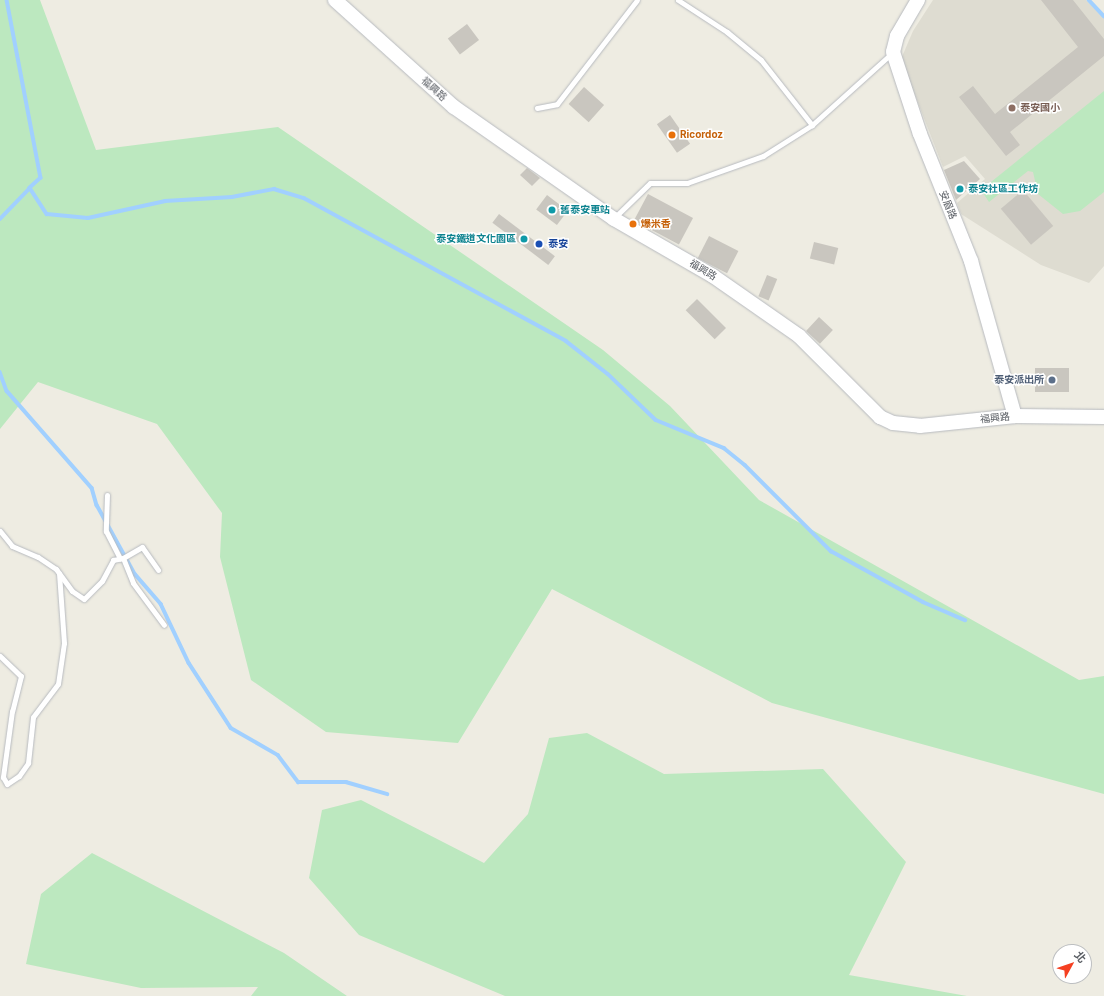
<!DOCTYPE html>
<html>
<head>
<meta charset="utf-8">
<style>
	body { margin:0 }
	#map { position:relative; width:1104px; height:996px; overflow:hidden; background:#eeece2; font-family:Inter,"Noto Sans TC",sans-serif }
	div>[style] { position:absolute }
	.education>* { inset:0; background:#dedcd1 }
	.green>* { inset:0; background:#bce8bf }
	.stream>* { height:3.5px; margin:-1.75px; padding:0 1.75px; transform-origin:1.75px; border-radius:1.75px; background:#a1d0ff }
	.building>* { inset:0; background:#c9c6bf; transform-origin:0 0 }
	.roads { filter:drop-shadow(0 0 1px #b7babf) drop-shadow(0 0 1px #b7babf) }
	.lane>* { height:5px; margin:-2.5px; padding:0 2.5px; transform-origin:2.5px; border-radius:2.5px; background:#fff }
	.secondary>* { height:14px; margin:-7px; padding:0 7px; transform-origin:7px; border-radius:7px; background:#fff }
	.dots>* { width:11px; height:11px; translate:-50% -50%; box-sizing:border-box; border:2px solid #fff; border-radius:50% }
	span { translate:-50% -50%; white-space:nowrap; text-align:center; line-height:1.15; -webkit-text-stroke:3px #fff; paint-order:stroke }
	.street-label { font-size:10px; color:#5a5e64 }
	.education-label { font-size:10px; color:#785e54; font-weight:700 }
	.left { translate:0 -50%; text-align:left }
	.food-label { font-size:10px; color:#c56008; font-weight:700 }
	.culture-label { font-size:10px; color:#0d838f; font-weight:700 }
	.right { translate:-100% -50%; text-align:right }
	.transit-label { font-size:10px; color:#164399; font-weight:700 }
	.service-label { font-size:10px; color:#4e5e75; font-weight:700 }
	.north { position:absolute; left:1052px; top:944px; width:40px; height:40px; box-sizing:border-box; background:#fff; border:1px solid #bdbfc1; border-radius:50%; rotate:50deg; font-size:11px; font-weight:700; line-height:16px; text-align:center; color:#5a5e64 }
	.north::after { content:''; display:block; margin:auto; width:14px; height:18px; background:#f54021; clip-path:polygon(50% 0,100% 100%,50% 72%,0 100%) }
</style>
</head>
<body>
<div id="map">
	<div class="education">
		<i style="clip-path:polygon(933px 0,1086px 0,1104px 18px,1104px 266px,1089px 283px,1041px 265px,961px 214px,957px 203px,985px 179px,965px 156px,943px 167px,901px 59px,913px 31px)"></i>
	</div>
	<div class="green">
		<i style="clip-path:polygon(0 0,40px 0,96px 150px,278px 127px,603px 350px,670px 406px,759px 500px,1079px 680px,1104px 676px,1104px 794px,772px 703px,552px 589px,458px 743px,326px 732px,251px 680px,220px 557px,222px 513px,157px 424px,38px 382px,0 429px)"></i>
		<i style="clip-path:polygon(1104px 91px,1104px 192px,1080px 211px,1063px 214px,1038px 194px,1033px 172px,1028px 171px,989px 202px,981px 190px)"></i>
		<i style="clip-path:polygon(587px 733px,664px 774px,823px 769px,906px 862px,849px 975px,967px 996px,505px 996px,359px 935px,309px 878px,322px 810px,361px 800px,484px 863px,528px 814px,549px 738px)"></i>
		<i style="clip-path:polygon(92px 853px,284px 953px,347px 996px,251px 996px,258px 987px,141px 988px,26px 964px,41px 894px)"></i>
	</div>
	<div class="stream">
		<i style="left:7px;top:0;width:181px;rotate:79.2deg"></i>
		<i style="left:41px;top:178px;width:15px;rotate:138deg"></i>
		<i style="left:30px;top:188px;width:31px;rotate:57deg"></i>
		<i style="left:47px;top:214px;width:41px;rotate:5.6deg"></i>
		<i style="left:88px;top:218px;width:79px;rotate:-12.4deg"></i>
		<i style="left:165px;top:201px;width:67px;rotate:-3.4deg"></i>
		<i style="left:232px;top:197px;width:43px;rotate:-10.8deg"></i>
		<i style="left:274px;top:189px;width:31px;rotate:17deg"></i>
		<i style="left:304px;top:198px;width:298px;rotate:28.6deg"></i>
		<i style="left:566px;top:341px;width:53px;rotate:38.2deg"></i>
		<i style="left:608px;top:374px;width:66px;rotate:43.8deg"></i>
		<i style="left:656px;top:420px;width:74px;rotate:22.4deg"></i>
		<i style="left:724px;top:448px;width:27px;rotate:39deg"></i>
		<i style="left:745px;top:465px;width:122px;rotate:45deg"></i>
		<i style="left:831px;top:551px;width:105px;rotate:29deg"></i>
		<i style="left:923px;top:602px;width:46px;rotate:23.2deg"></i>
		<i style="left:1089px;top:0;width:22px;rotate:47deg"></i>
		<i style="left:0;top:219px;width:43px;rotate:-45.9deg"></i>
		<i style="left:0;top:372px;width:20px;rotate:70deg"></i>
		<i style="left:7px;top:391px;width:129px;rotate:48.8deg"></i>
		<i style="left:92px;top:488px;width:18px;rotate:74deg"></i>
		<i style="left:97px;top:505px;width:79px;rotate:61.2deg"></i>
		<i style="left:135px;top:574px;width:40px;rotate:49deg"></i>
		<i style="left:161px;top:604px;width:65px;rotate:64.6deg"></i>
		<i style="left:189px;top:663px;width:77px;rotate:57.1deg"></i>
		<i style="left:231px;top:728px;width:54px;rotate:29.9deg"></i>
		<i style="left:278px;top:755px;width:34px;rotate:53deg"></i>
		<i style="left:298px;top:782px;width:48px"></i>
		<i style="left:346px;top:782px;width:43px;rotate:16.3deg"></i>
	</div>
	<div class="building">
		<i style="clip-path:polygon(1041px 0,1073px 0,1104px 39px,1104px 56px,1010px 132px,1020px 145px,1006px 156px,959px 97px,973px 86px,995px 114px,1078px 47px)"></i>
		<i style="left:467px;top:24px;width:20px;height:24px;rotate:53deg"></i>
		<i style="left:584px;top:87px;width:27px;height:23px;rotate:42deg"></i>
		<i style="left:670px;top:115px;width:35px;height:16px;rotate:55deg"></i>
		<i style="clip-path:polygon(964px 161px,980px 179px,956px 200px,944px 170px)"></i>
		<i style="clip-path:polygon(527px 168px,540px 178px,532px 186px,520px 175px)"></i>
		<i style="left:1023px;top:190px;width:47px;height:29px;rotate:50deg"></i>
		<i style="left:648px;top:194px;width:51px;height:30px;rotate:28deg"></i>
		<i style="left:547px;top:195px;width:26px;height:18px;rotate:37deg"></i>
		<i style="left:499px;top:214px;width:70px;height:11px;rotate:37deg"></i>
		<i style="left:709px;top:236px;width:33px;height:25px;rotate:27deg"></i>
		<i style="left:814px;top:242px;width:25px;height:17px;rotate:14deg"></i>
		<i style="left:767px;top:275px;width:11px;height:23px;rotate:22deg"></i>
		<i style="left:697px;top:299px;width:41px;height:16px;rotate:45deg"></i>
		<i style="left:819px;top:317px;width:19px;height:19px;rotate:43deg"></i>
		<i style="left:1035px;top:368px;width:34px;height:24px"></i>
	</div>
	<div class="roads">
		<div class="lane">
			<i style="left:678px;top:0;width:59px;rotate:33.1deg"></i>
			<i style="left:727px;top:32px;width:44px;rotate:39.5deg"></i>
			<i style="left:761px;top:60px;width:83px;rotate:51.9deg"></i>
			<i style="left:537px;top:108px;width:20px;rotate:-11deg"></i>
			<i style="left:557px;top:104px;width:131px;rotate:-52.4deg"></i>
			<i style="left:614px;top:218px;width:50px;rotate:-44.2deg"></i>
			<i style="left:650px;top:183px;width:37px"></i>
			<i style="left:687px;top:183px;width:81px;rotate:-19.6deg"></i>
			<i style="left:763px;top:156px;width:58px;rotate:-32.3deg"></i>
			<i style="left:812px;top:125px;width:108px;rotate:-42deg"></i>
			<i style="left:107px;top:495px;width:36px;rotate:92deg"></i>
			<i style="left:106px;top:531px;width:31px;rotate:63deg"></i>
			<i style="left:0;top:531px;width:19px;rotate:51deg"></i>
			<i style="left:12px;top:546px;width:28px;rotate:23deg"></i>
			<i style="left:38px;top:557px;width:22px;rotate:34deg"></i>
			<i style="left:56px;top:569px;width:27px;rotate:54deg"></i>
			<i style="left:72px;top:591px;width:14px;rotate:34deg"></i>
			<i style="left:84px;top:599px;width:25px;rotate:-45deg"></i>
			<i style="left:102px;top:581px;width:24px;rotate:-62deg"></i>
			<i style="left:113px;top:560px;width:10px;rotate:-11deg"></i>
			<i style="left:123px;top:558px;width:27px;rotate:68deg"></i>
			<i style="left:133px;top:583px;width:52px;rotate:53.6deg"></i>
			<i style="left:123px;top:558px;width:22px;rotate:-30deg"></i>
			<i style="left:142px;top:547px;width:28px;rotate:55deg"></i>
			<i style="left:0;top:656px;width:29px;rotate:44deg"></i>
			<i style="left:21px;top:676px;width:36px;rotate:104deg"></i>
			<i style="left:12px;top:711px;width:67px;rotate:97.8deg"></i>
			<i style="left:3px;top:777px;width:8px;rotate:60deg"></i>
			<i style="left:7px;top:784px;width:14px;rotate:-34deg"></i>
			<i style="left:19px;top:776px;width:16px;rotate:-55deg"></i>
			<i style="left:28px;top:763px;width:46px;rotate:-83.8deg"></i>
			<i style="left:33px;top:717px;width:41px;rotate:-52.9deg"></i>
			<i style="left:58px;top:684px;width:41px;rotate:-81.7deg"></i>
			<i style="left:64px;top:643px;width:70px;rotate:-94.1deg"></i>
		</div>
		<div class="secondary">
			<i style="left:335px;top:0;width:160px;rotate:42deg"></i>
			<i style="left:454px;top:107px;width:195px;rotate:35deg"></i>
			<i style="left:614px;top:219px;width:114px;rotate:29.9deg"></i>
			<i style="left:713px;top:276px;width:105px;rotate:34.9deg"></i>
			<i style="left:799px;top:336px;width:115px;rotate:45deg"></i>
			<i style="left:880px;top:417px;width:14px;rotate:25deg"></i>
			<i style="left:893px;top:423px;width:27px;rotate:6deg"></i>
			<i style="left:920px;top:426px;width:96px;rotate:-6deg"></i>
			<i style="left:1015px;top:416px;width:89px;rotate:0.6deg"></i>
			<i style="left:918px;top:0;width:42px;rotate:120.3deg"></i>
			<i style="left:897px;top:36px;width:16px;rotate:104deg"></i>
			<i style="left:893px;top:52px;width:86px;rotate:71.8deg"></i>
			<i style="left:920px;top:134px;width:137px;rotate:68.1deg"></i>
			<i style="left:971px;top:261px;width:161px;rotate:74.2deg"></i>
		</div>
	</div>
	<div class="dots">
		<i style="left:1012px;top:108px;background:#8d6e63"></i>
		<i style="left:672px;top:135px;background:#e8710a"></i>
		<i style="left:960px;top:189px;background:#0f9aa8"></i>
		<i style="left:552px;top:210px;background:#0f9aa8"></i>
		<i style="left:633px;top:224px;background:#e8710a"></i>
		<i style="left:524px;top:239px;background:#0f9aa8"></i>
		<i style="left:539px;top:244px;background:#1a4fb4"></i>
		<i style="left:1052px;top:380px;background:#5c6f8a"></i>
	</div>
	<div class="street-label">
		<span style="left:434px;top:89px;rotate:42deg">福興路</span>
		<span style="left:948px;top:205px;rotate:68deg">安眉路</span>
		<span style="left:703px;top:270px;rotate:31deg">福興路</span>
		<span style="left:995px;top:418px;rotate:-6deg">福興路</span>
	</div>
	<div class="education-label">
		<span class="left" style="left:1020px;top:108px">泰安國小</span>
	</div>
	<div class="food-label">
		<span class="left" style="left:680px;top:135px">Ricordoz</span>
		<span class="left" style="left:641px;top:224px">爆米香</span>
	</div>
	<div class="culture-label">
		<span class="left" style="left:968px;top:189px">泰安社區工作坊</span>
		<span class="left" style="left:560px;top:210px">舊泰安車站</span>
		<span class="right" style="left:516px;top:239px">泰安鐵道文化園區</span>
	</div>
	<div class="transit-label">
		<span class="left" style="left:548px;top:244px">泰安</span>
	</div>
	<div class="service-label">
		<span class="right" style="left:1044px;top:380px">泰安派出所</span>
	</div>
	<div class="north">北</div>
</div>
</body>
</html>
